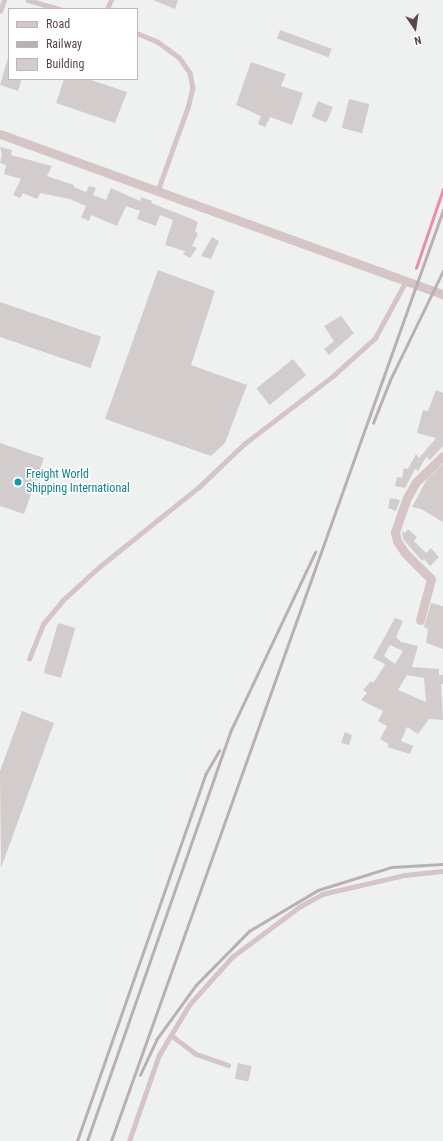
<!DOCTYPE html>
<html>
<head>
<meta charset="utf-8">
<style>
	body { margin:0 }
	#map { position:relative; width:443px; height:1141px; overflow:hidden; background:#eff1f0; font-family:"Roboto Condensed",sans-serif }
	div>[style] { position:absolute }
	.stream>* { height:2.5px; margin:-1.25px; padding:0 1.25px; transform-origin:1.25px; border-radius:1.25px; background:#e98daf }
	.building>* { inset:0; background:#d3cccc; transform-origin:0 0 }
	.lane>* { height:4.5px; margin:-2.25px; padding:0 2.25px; transform-origin:2.25px; border-radius:2.25px; background:#d5c5c7 }
	.street>* { height:9px; margin:-4.5px; padding:0 4.5px; transform-origin:4.5px; border-radius:4.5px; background:#d5c5c7 }
	.rail>* { height:2.5px; margin:-1.25px; padding:0 1.25px; transform-origin:1.25px; border-radius:1.25px; background:#b9b1b1 }
	.dots>* { width:11px; height:11px; translate:-50% -50%; box-sizing:border-box; border:2px solid #fff; border-radius:50% }
	span { translate:-50% -50%; white-space:nowrap; text-align:center; line-height:1.15; -webkit-text-stroke:3px #fff; paint-order:stroke }
	.culture-label { font-size:12px; color:#0d838f }
	.left { translate:0 -50%; text-align:left }
	.legend { position:absolute; left:8px; top:8px; width:130px; height:72px; box-sizing:border-box; background:#fff; border:1px solid #bdb5b6; margin:0; padding:5px 7px; list-style:none; font-size:12px; color:#5b4749 }
	.legend li { display:flex; align-items:center; gap:8px; height:20px }
	.legend b { width:20px; border:1px solid #bdb5b6 }
	.north { position:absolute; left:395px; top:8px; width:40px; height:40px; -webkit-text-stroke:3px #fff; paint-order:stroke; rotate:167deg; font-size:11px; font-weight:700; line-height:16px; text-align:center; color:#5b4749 }
	.north::after { content:''; display:block; margin:auto; width:14px; height:18px; background:#5b4749; clip-path:polygon(50% 0,100% 100%,50% 72%,0 100%) }
</style>
</head>
<body>
<div id="map">
	<div class="stream">
		<i style="left:416px;top:268px;width:83px;rotate:-71.1deg"></i>
	</div>
	<div class="building">
		<i style="clip-path:polygon(153px 0,178px 0,175px 9px)"></i>
		<i style="left:280px;top:30px;width:55px;height:9px;rotate:20deg"></i>
		<i style="clip-path:polygon(8px 58px,9px 79px,22px 79px,18px 91px,0 85px)"></i>
		<i style="clip-path:polygon(251px 62px,286px 74px,281px 86px,303px 93px,292px 125px,270px 117px,265px 127px,258px 124px,261px 116px,236px 105px)"></i>
		<i style="clip-path:polygon(64px 79px,88px 79px,127px 92px,115px 123px,56px 103px)"></i>
		<i style="left:349px;top:99px;width:21px;height:30px;rotate:14deg"></i>
		<i style="left:318px;top:101px;width:16px;height:17px;rotate:22deg"></i>
		<i style="clip-path:polygon(0 147px,12px 150px,11px 155px,52px 166px,47px 176px,74px 185px,74px 187px,86px 192px,89px 186px,96px 188px,93px 195px,106px 200px,111px 188px,140px 201px,141px 197px,152px 201px,151px 203px,192px 219px,198px 222px,195px 232px,198px 233px,192px 246px,197px 248px,190px 258px,183px 254px,185px 251px,165px 245px,173px 220px,160px 215px,156px 226px,137px 219px,140px 211px,126px 206px,117px 226px,91px 215px,89px 221px,81px 217px,86px 206px,70px 199px,40px 193px,37px 199px,23px 193px,20px 198px,13px 195px,21px 179px,4px 174px,6px 165px,0 163px,2px 154px)"></i>
		<i style="clip-path:polygon(212px 237px,219px 241px,211px 259px,201px 256px)"></i>
		<i style="clip-path:polygon(158px 270px,215px 291px,191px 365px,247px 385px,225px 443px,211px 456px,105px 419px)"></i>
		<i style="left:0;top:302px;width:107px;height:33px;rotate:19deg"></i>
		<i style="clip-path:polygon(341px 316px,354px 333px,329px 355px,324px 349px,334px 341px,324px 326px)"></i>
		<i style="left:293px;top:359px;width:21px;height:47px;rotate:51deg"></i>
		<i style="clip-path:polygon(436px 390px,443px 393px,443px 446px,430px 460px,426px 457px,418px 471px,415px 469px,405px 488px,395px 486px,397px 477px,402px 478px,404px 468px,408px 469px,416px 454px,419px 458px,436px 438px,417px 433px,423px 410px,428px 411px)"></i>
		<i style="clip-path:polygon(0 443px,44px 458px,24px 514px,0 506px)"></i>
		<i style="clip-path:polygon(443px 464px,443px 522px,421px 509px,412px 507px,427px 479px)"></i>
		<i style="clip-path:polygon(390px 498px,400px 500px,396px 511px,388px 508px)"></i>
		<i style="clip-path:polygon(408px 529px,417px 537px,414px 541px,426px 553px,431px 548px,439px 557px,430px 566px,424px 559px,422px 561px,403px 539px,402px 531px,405px 533px)"></i>
		<i style="clip-path:polygon(431px 603px,443px 606px,443px 649px,426px 643px,428px 629px,424px 627px)"></i>
		<i style="clip-path:polygon(evenodd,395px 618px,403px 621px,396px 637px,401px 642px,418px 646px,412px 667px,439px 669px,439px 675px,443px 675px,443px 684px,441px 684px,443px 720px,429px 719px,418px 734px,407px 727px,401px 741px,413px 746px,410px 754px,387px 747px,389px 744px,380px 739px,387px 726px,378px 721px,383px 711px,361px 700px,367px 693px,363px 690px,371px 681px,373px 683px,383px 668px,385px 664px,373px 658px,395px 618px,390px 645px,403px 651px,395px 664px,384px 656px,390px 645px,395px 618px,407px 675px,424px 678px,426px 702px,398px 690px,407px 675px)"></i>
		<i style="left:58px;top:623px;width:18px;height:52px;rotate:16deg"></i>
		<i style="clip-path:polygon(22px 711px,54px 723px,1px 868px,0 771px)"></i>
		<i style="clip-path:polygon(345px 732px,352px 735px,349px 745px,341px 743px)"></i>
		<i style="left:238px;top:1063px;width:14px;height:16px;rotate:12deg"></i>
	</div>
	<div class="lane">
		<i style="left:28px;top:0;width:33px;rotate:16deg"></i>
		<i style="left:107px;top:9px;width:10px;rotate:-66deg"></i>
		<i style="left:0;top:11px;width:12px;rotate:-70deg"></i>
		<i style="left:137px;top:33px;width:23px;rotate:23deg"></i>
		<i style="left:158px;top:42px;width:26px;rotate:36deg"></i>
		<i style="left:179px;top:57px;width:19px;rotate:55deg"></i>
		<i style="left:190px;top:73px;width:15px;rotate:79deg"></i>
		<i style="left:193px;top:88px;width:21px;rotate:104deg"></i>
		<i style="left:188px;top:108px;width:88px;rotate:109.9deg"></i>
		<i style="left:29px;top:659px;width:38px;rotate:-68deg"></i>
		<i style="left:43px;top:624px;width:30px;rotate:-50deg"></i>
		<i style="left:62px;top:601px;width:50px;rotate:-42.6deg"></i>
		<i style="left:99px;top:567px;width:129px;rotate:-38.7deg"></i>
		<i style="left:200px;top:486px;width:61px;rotate:-43.7deg"></i>
		<i style="left:244px;top:444px;width:112px;rotate:-37.4deg"></i>
		<i style="left:333px;top:376px;width:57px;rotate:-42.1deg"></i>
		<i style="left:375px;top:338px;width:65px;rotate:-61.5deg"></i>
		<i style="left:171px;top:1035px;width:31px;rotate:37deg"></i>
		<i style="left:196px;top:1054px;width:34px;rotate:19deg"></i>
		<i style="left:129px;top:1141px;width:91px;rotate:-70.8deg"></i>
		<i style="left:159px;top:1055px;width:58px;rotate:-59deg"></i>
		<i style="left:189px;top:1005px;width:64px;rotate:-48.1deg"></i>
		<i style="left:232px;top:957px;width:84px;rotate:-36.7deg"></i>
		<i style="left:299px;top:907px;width:26px;rotate:-29deg"></i>
		<i style="left:322px;top:894px;width:85px;rotate:-12.9deg"></i>
		<i style="left:405px;top:875px;width:38px;rotate:-6deg"></i>
	</div>
	<div class="street">
		<i style="left:0;top:134px;width:471px;rotate:19.9deg"></i>
		<i style="left:420px;top:620px;width:42px;rotate:-75deg"></i>
		<i style="left:431px;top:579px;width:37px;rotate:-135deg"></i>
		<i style="left:405px;top:553px;width:14px;rotate:-124deg"></i>
		<i style="left:397px;top:541px;width:9px;rotate:-103deg"></i>
		<i style="left:395px;top:532px;width:36px;rotate:-71deg"></i>
		<i style="left:407px;top:498px;width:18px;rotate:-61deg"></i>
		<i style="left:416px;top:482px;width:37px;rotate:-44deg"></i>
	</div>
	<div class="rail">
		<i style="left:373px;top:423px;width:46px;rotate:-68.4deg"></i>
		<i style="left:390px;top:380px;width:121px;rotate:-64.1deg"></i>
		<i style="left:140px;top:1075px;width:38px;rotate:-65deg"></i>
		<i style="left:156px;top:1040px;width:68px;rotate:-54deg"></i>
		<i style="left:196px;top:985px;width:76px;rotate:-45.5deg"></i>
		<i style="left:249px;top:931px;width:80px;rotate:-30.7deg"></i>
		<i style="left:318px;top:890px;width:77px;rotate:-17.3deg"></i>
		<i style="left:392px;top:867px;width:51px;rotate:-3.4deg"></i>
		<i style="left:77px;top:1141px;width:388px;rotate:-70.7deg"></i>
		<i style="left:205px;top:775px;width:28px;rotate:-60deg"></i>
		<i style="left:87px;top:1141px;width:435px;rotate:-70.7deg"></i>
		<i style="left:231px;top:730px;width:197px;rotate:-64.7deg"></i>
		<i style="left:111px;top:1141px;width:988px;rotate:-70.37deg"></i>
	</div>
	<div class="dots">
		<i style="left:18px;top:482px;background:#0f9aa8"></i>
	</div>
	<div class="culture-label">
		<span class="left" style="left:26px;top:482px">Freight World<br>Shipping International</span>
	</div>
	<ul class="legend">
	<li><b style="height:5px;background:#d5c5c7"></b>Road</li>
	<li><b style="height:5px;background:#b9b1b1"></b>Railway</li>
	<li><b style="height:11px;background:#d3cccc"></b>Building</li>
	</ul>
	<div class="north">N</div>
</div>
</body>
</html>
